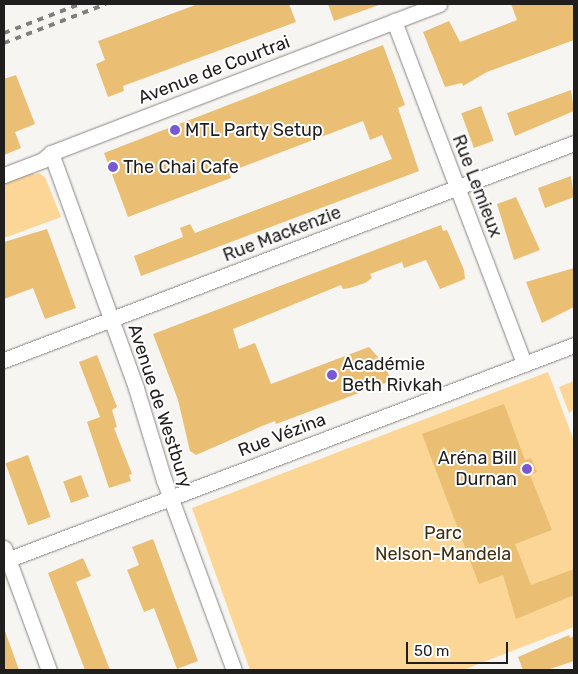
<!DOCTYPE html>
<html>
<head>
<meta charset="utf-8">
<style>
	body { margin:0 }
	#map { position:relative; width:578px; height:674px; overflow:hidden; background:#f7f5f1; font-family:Rubik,sans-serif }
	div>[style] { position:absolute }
	.green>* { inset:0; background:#fcd697 }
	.building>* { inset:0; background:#eabf73; transform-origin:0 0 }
	.roads { filter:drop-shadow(0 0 1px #878582) drop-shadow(0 0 1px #878582) }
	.minor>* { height:15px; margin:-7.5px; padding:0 7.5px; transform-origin:7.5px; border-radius:7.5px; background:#fff }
	.rail>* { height:4px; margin-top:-2px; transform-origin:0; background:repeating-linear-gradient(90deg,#817f7d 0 6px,transparent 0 12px) }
	.dots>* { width:14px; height:14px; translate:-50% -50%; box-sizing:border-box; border:2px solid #fff; border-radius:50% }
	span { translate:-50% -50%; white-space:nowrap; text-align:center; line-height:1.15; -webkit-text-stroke:4px #fff; paint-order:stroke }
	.street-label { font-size:18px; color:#201f1e }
	.poi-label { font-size:18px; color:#201f1e }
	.left { translate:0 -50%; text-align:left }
	.right { translate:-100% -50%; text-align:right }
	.park-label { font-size:18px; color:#402e0d }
	.frame { position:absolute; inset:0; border:5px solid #201f1e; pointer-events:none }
	.scale { position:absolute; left:406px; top:642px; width:102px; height:22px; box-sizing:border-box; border:2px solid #201f1e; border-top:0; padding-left:6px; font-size:15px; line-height:18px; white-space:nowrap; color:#201f1e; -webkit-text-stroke:4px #fff; paint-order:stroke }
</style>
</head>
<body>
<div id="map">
	<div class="green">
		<i style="clip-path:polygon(32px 171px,34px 175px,39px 173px,45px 177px,61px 217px,4px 238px,4px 182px)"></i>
		<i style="clip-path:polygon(548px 372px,574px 441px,574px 627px,463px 670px,250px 670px,192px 508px)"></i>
		<i style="clip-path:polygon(574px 381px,574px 409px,569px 413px,559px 387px)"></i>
	</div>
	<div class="building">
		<i style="clip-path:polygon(198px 4px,289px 4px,296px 22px,123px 86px,124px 91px,108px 97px,96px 64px,105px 60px,98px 41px)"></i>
		<i style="clip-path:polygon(328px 4px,378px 4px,379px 5px,334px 21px)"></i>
		<i style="clip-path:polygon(511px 4px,574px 4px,574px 40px,487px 72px,463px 86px,462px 83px,445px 87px,423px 32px,449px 21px,460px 42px,517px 20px)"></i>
		<i style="clip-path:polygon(383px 45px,405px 105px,398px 108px,419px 171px,141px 276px,134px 256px,183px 237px,180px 228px,190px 224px,195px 233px,392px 159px,382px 135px,370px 140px,363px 121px,229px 172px,231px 178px,128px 217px,104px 153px)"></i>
		<i style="clip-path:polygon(16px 75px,35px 124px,15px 132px,21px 148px,4px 155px,4px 79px)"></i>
		<i style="clip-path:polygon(571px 90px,574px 111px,515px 136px,507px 113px)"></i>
		<i style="left:481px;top:106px;width:37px;height:21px;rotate:70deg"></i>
		<i style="clip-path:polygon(571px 176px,574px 197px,545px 208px,538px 188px)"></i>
		<i style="clip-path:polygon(516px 197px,540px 250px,514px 260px,497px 204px)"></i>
		<i style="clip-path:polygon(441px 225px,443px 231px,447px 230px,464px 270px,465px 279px,440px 289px,426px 260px,404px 268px,402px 262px,370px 274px,372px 278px,365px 283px,350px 288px,343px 289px,341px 285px,233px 329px,239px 349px,255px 343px,271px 384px,369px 347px,385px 365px,391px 381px,276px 424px,275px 421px,262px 426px,196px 455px,190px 451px,178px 400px,153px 334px)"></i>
		<i style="clip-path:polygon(47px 229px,76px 308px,45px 319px,33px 288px,4px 299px,4px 242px)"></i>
		<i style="clip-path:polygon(574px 268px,574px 307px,542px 323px,526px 282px)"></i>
		<i style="clip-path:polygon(97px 355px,117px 407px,112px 410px,117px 427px,114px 428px,132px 474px,129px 475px,131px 481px,109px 488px,87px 422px,100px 417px,79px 362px)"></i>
		<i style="clip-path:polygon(504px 404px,525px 460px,531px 458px,537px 472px,530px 475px,552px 530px,515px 544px,531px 585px,574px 569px,574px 595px,516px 619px,503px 575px,479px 584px,422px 434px)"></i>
		<i style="left:28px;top:455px;width:66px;height:24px;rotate:70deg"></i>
		<i style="left:81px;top:475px;width:23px;height:19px;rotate:70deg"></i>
		<i style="clip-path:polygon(153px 539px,198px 661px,177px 669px,154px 608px,144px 612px,127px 570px,139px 565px,132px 547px)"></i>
		<i style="clip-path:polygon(83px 558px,91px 576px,76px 582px,110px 670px,85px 670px,48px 573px)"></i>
		<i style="clip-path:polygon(4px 631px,5px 631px,19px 670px,4px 670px)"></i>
		<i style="clip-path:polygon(569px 635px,570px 638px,574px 636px,574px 661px,547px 670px,523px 670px,518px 657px)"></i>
	</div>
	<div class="roads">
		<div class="minor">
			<i style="left:394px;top:21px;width:367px;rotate:69.2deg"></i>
			<i style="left:51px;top:153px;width:250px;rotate:70.1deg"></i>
			<i style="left:136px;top:388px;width:96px;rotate:73.1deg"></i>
			<i style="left:164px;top:480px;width:202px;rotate:69.8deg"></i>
			<i style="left:4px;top:175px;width:42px;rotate:-21deg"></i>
			<i style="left:43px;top:160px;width:11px;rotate:-41deg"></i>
			<i style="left:51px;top:153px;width:416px;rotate:-21deg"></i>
			<i style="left:4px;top:360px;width:610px;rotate:-20.84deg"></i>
			<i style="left:4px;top:548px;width:130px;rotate:69.8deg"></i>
			<i style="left:4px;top:561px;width:610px;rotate:-20.75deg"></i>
		</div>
	</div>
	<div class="rail">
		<i style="left:4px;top:33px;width:81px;rotate:-20.9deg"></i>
		<i style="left:4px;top:43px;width:109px;rotate:-20.9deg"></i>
	</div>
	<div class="dots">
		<i style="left:175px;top:130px;background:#7659d3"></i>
		<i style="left:113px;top:167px;background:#7659d3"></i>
		<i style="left:332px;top:375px;background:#7659d3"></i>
		<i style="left:527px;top:469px;background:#7659d3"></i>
	</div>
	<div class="street-label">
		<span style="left:214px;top:70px;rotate:-21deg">Avenue de Courtrai</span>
		<span style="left:477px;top:186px;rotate:69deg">Rue Lemieux</span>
		<span style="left:282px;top:234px;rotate:-21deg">Rue Mackenzie</span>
		<span style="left:160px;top:406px;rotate:72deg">Avenue de Westbury</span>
		<span style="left:282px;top:435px;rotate:-21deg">Rue Vézina</span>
	</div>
	<div class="poi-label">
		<span class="left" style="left:185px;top:130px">MTL Party Setup</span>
		<span class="left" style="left:123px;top:167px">The Chai Cafe</span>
		<span class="left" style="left:342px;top:375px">Académie<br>Beth Rivkah</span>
		<span class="right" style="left:517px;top:469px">Aréna Bill<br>Durnan</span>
	</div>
	<div class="park-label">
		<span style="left:443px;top:544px">Parc<br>Nelson-Mandela</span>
	</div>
	<div class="frame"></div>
	<div class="scale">50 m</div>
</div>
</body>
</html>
